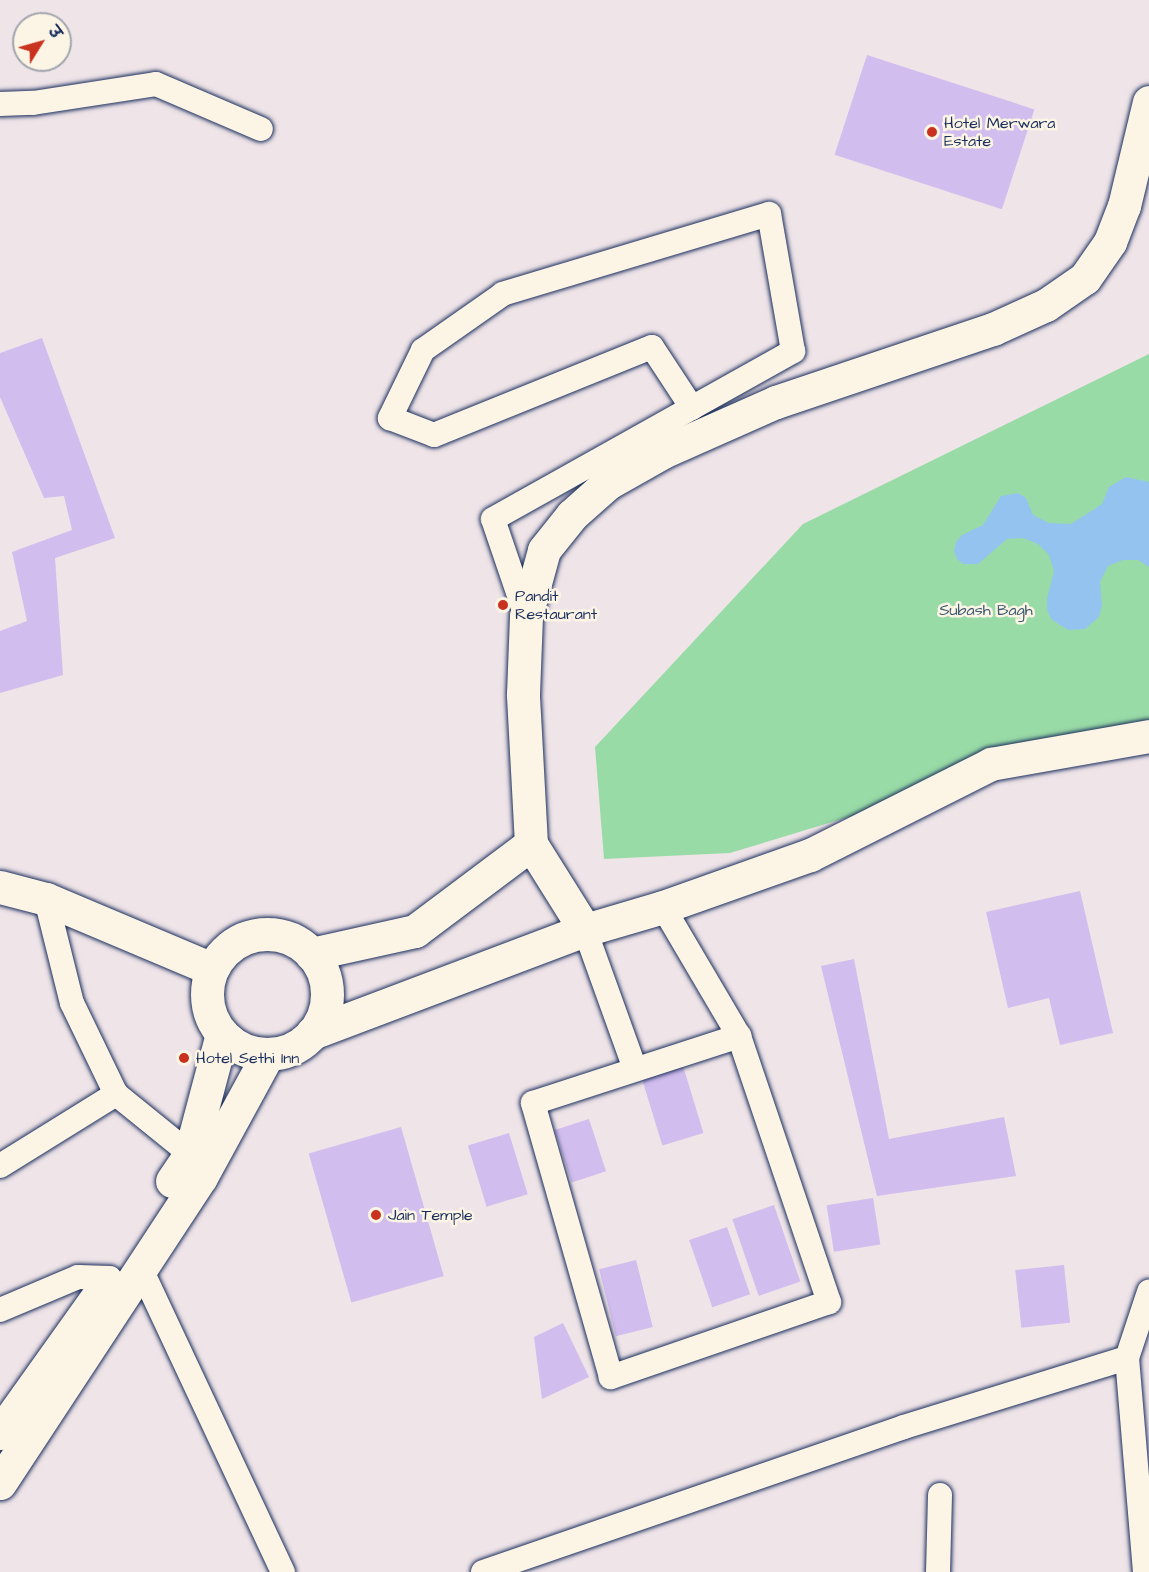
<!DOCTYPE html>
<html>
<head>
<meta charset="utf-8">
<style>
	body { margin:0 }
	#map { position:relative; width:1149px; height:1572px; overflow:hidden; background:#efe4e8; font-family:"Architects Daughter","Playpen Sans Deva",sans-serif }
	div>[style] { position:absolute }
	.green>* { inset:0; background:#99dba6 }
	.water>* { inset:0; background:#94c3ef }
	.building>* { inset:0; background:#d1bdee; transform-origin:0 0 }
	.roads { filter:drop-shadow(0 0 2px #1b2f5e) drop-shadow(0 0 2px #1b2f5e) }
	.street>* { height:24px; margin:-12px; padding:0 12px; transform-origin:12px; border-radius:12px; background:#fcf5e5 }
	.secondary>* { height:33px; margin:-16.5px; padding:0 16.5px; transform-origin:16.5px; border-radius:16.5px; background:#fcf5e5 }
	.highway>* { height:33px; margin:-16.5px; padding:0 16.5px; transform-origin:16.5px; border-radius:16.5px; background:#fcf5e5 }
	.highway>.ring { margin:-16.5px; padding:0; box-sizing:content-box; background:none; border:33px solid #fcf5e5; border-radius:50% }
	.dots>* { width:16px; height:16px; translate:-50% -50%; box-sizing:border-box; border:3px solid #fcf5e5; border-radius:50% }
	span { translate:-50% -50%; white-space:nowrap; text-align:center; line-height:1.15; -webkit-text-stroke:5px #fcf5e5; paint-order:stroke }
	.poi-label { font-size:16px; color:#1b2f5e }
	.left { translate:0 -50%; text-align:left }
	.park-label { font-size:16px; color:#3a5a70 }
	.north { position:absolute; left:12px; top:12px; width:60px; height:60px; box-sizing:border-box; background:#fcf5e5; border:2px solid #a2a6af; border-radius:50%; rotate:53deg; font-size:16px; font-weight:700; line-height:24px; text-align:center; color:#1b2f5e }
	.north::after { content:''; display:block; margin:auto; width:21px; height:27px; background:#c8321e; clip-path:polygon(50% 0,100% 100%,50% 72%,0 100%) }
</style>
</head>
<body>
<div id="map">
	<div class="green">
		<i style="clip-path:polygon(1149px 354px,1149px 726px,730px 853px,604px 859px,595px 747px,803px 524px)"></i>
	</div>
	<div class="water">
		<i style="clip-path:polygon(1126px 477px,1149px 482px,1149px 567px,1138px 560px,1123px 560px,1108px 566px,1100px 582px,1102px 605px,1099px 617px,1085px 629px,1068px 630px,1051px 619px,1047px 609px,1047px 599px,1054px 571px,1049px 555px,1038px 544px,1023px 538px,1007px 539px,978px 564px,963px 564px,957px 559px,954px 551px,956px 542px,962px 535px,983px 525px,1001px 496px,1018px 493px,1026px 498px,1033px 515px,1049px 523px,1071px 524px,1102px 504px,1109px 487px)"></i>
	</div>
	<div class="building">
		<i style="left:867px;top:55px;width:176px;height:105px;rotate:18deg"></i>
		<i style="clip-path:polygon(42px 338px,115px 538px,55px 558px,63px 675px,0 693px,0 631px,27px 621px,12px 552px,72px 530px,64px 496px,44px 498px,0 397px,0 353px)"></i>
		<i style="clip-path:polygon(1080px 891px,1113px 1033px,1060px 1045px,1049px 998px,1008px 1008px,986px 912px)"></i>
		<i style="clip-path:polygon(854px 959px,889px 1139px,1004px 1117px,1016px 1176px,877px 1196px,821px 966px)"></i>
		<i style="left:683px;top:1066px;width:70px;height:43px;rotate:73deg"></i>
		<i style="left:589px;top:1119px;width:55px;height:36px;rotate:72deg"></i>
		<i style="left:401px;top:1127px;width:155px;height:96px;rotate:74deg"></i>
		<i style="left:509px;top:1133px;width:64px;height:43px;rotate:73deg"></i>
		<i style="left:873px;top:1198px;width:47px;height:47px;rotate:81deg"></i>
		<i style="left:774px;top:1205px;width:81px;height:44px;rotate:71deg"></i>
		<i style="left:727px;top:1227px;width:71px;height:40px;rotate:71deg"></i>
		<i style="left:636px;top:1260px;width:69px;height:38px;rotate:76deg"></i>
		<i style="left:1064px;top:1265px;width:58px;height:49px;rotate:84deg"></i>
		<i style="clip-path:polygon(563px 1323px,589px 1377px,542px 1399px,534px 1337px)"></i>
	</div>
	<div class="roads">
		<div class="street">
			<i style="left:0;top:104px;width:33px;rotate:-2deg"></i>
			<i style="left:33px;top:103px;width:124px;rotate:-8.8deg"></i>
			<i style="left:156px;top:84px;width:114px;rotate:23.2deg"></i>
			<i style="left:526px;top:616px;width:102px;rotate:-108.8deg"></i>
			<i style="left:493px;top:519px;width:344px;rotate:-29.2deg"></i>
			<i style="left:793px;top:351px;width:139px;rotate:-99.9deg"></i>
			<i style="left:769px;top:214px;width:278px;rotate:163.3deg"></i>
			<i style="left:503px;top:294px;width:98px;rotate:145deg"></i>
			<i style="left:423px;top:350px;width:76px;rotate:115.9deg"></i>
			<i style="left:390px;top:418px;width:47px;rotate:21.1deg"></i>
			<i style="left:434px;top:435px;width:235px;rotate:-22deg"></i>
			<i style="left:652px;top:347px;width:73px;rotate:56.7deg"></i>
			<i style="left:46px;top:899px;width:107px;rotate:76deg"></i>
			<i style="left:72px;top:1003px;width:101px;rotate:64.2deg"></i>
			<i style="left:116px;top:1094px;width:95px;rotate:39deg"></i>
			<i style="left:663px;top:907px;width:150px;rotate:59.5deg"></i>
			<i style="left:739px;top:1036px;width:281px;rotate:71.3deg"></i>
			<i style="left:829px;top:1302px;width:231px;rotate:161deg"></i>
			<i style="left:611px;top:1377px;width:285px;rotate:-105.9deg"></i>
			<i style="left:533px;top:1103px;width:217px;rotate:-18deg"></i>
			<i style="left:585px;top:930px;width:148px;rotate:70.2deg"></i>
			<i style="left:0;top:1166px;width:137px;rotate:-31.8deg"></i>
			<i style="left:141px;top:1269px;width:335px;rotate:64.9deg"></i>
			<i style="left:0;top:1310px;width:85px;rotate:-22.9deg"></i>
			<i style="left:78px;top:1277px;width:32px;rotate:2deg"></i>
			<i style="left:483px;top:1572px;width:445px;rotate:-19deg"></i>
			<i style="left:904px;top:1427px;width:233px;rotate:-17.2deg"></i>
			<i style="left:938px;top:1572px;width:77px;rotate:-88.5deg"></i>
			<i style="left:1145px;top:1572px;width:215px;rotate:-94.8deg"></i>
			<i style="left:1127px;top:1358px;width:70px;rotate:-71.6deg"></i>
		</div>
		<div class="secondary">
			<i style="left:0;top:887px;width:48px;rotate:14.6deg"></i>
			<i style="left:46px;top:899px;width:180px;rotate:22.9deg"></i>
			<i style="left:585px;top:930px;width:81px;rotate:-16.4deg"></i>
			<i style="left:663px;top:907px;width:156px;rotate:-19.5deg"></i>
			<i style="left:810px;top:855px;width:203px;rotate:-26.7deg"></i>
			<i style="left:991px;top:764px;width:160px;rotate:-10deg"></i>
		</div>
		<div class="highway">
			<i class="ring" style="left:207px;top:934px;width:87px;height:87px"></i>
			<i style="left:311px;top:954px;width:107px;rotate:-12.5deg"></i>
			<i style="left:415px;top:931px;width:145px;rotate:-36.9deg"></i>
			<i style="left:312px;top:1033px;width:292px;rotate:-20.7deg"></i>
			<i style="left:585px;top:930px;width:102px;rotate:-122.1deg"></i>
			<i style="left:531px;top:844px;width:150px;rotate:-93.1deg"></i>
			<i style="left:523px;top:694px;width:78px;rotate:-87.8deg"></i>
			<i style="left:526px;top:616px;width:68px;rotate:-74.7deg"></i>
			<i style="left:544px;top:550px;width:45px;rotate:-51.3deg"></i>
			<i style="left:572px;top:515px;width:48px;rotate:-41.6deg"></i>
			<i style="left:608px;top:483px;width:63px;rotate:-29.4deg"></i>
			<i style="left:663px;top:452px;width:124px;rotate:-23.9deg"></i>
			<i style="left:776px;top:402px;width:229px;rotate:-18.6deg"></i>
			<i style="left:993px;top:329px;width:58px;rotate:-24.4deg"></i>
			<i style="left:1046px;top:305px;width:47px;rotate:-34.7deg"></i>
			<i style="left:1085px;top:278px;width:44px;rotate:-55.2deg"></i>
			<i style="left:1110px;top:242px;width:39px;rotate:-69deg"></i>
			<i style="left:1124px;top:206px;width:107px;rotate:-76.5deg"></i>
			<i style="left:172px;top:1181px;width:32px;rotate:-56deg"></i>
			<i style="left:190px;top:1154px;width:124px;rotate:-75.1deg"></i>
			<i style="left:0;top:1433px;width:172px;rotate:-54.5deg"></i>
			<i style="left:0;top:1483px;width:366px;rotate:-56.7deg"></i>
			<i style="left:201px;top:1177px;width:140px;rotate:-61.4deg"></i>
		</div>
	</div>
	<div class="dots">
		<i style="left:932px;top:132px;background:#c8321e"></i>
		<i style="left:503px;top:605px;background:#c8321e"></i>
		<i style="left:184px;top:1058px;background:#c8321e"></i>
		<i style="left:376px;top:1215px;background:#c8321e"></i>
	</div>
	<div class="poi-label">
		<span class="left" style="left:944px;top:132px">Hotel Merwara<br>Estate</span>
		<span class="left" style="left:515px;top:605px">Pandit<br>Restaurant</span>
		<span class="left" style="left:196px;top:1058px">Hotel Sethi Inn</span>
		<span class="left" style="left:388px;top:1215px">Jain Temple</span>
	</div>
	<div class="park-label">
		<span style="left:986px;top:610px">Subash Bagh</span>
	</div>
	<div class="north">उ</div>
</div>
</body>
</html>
